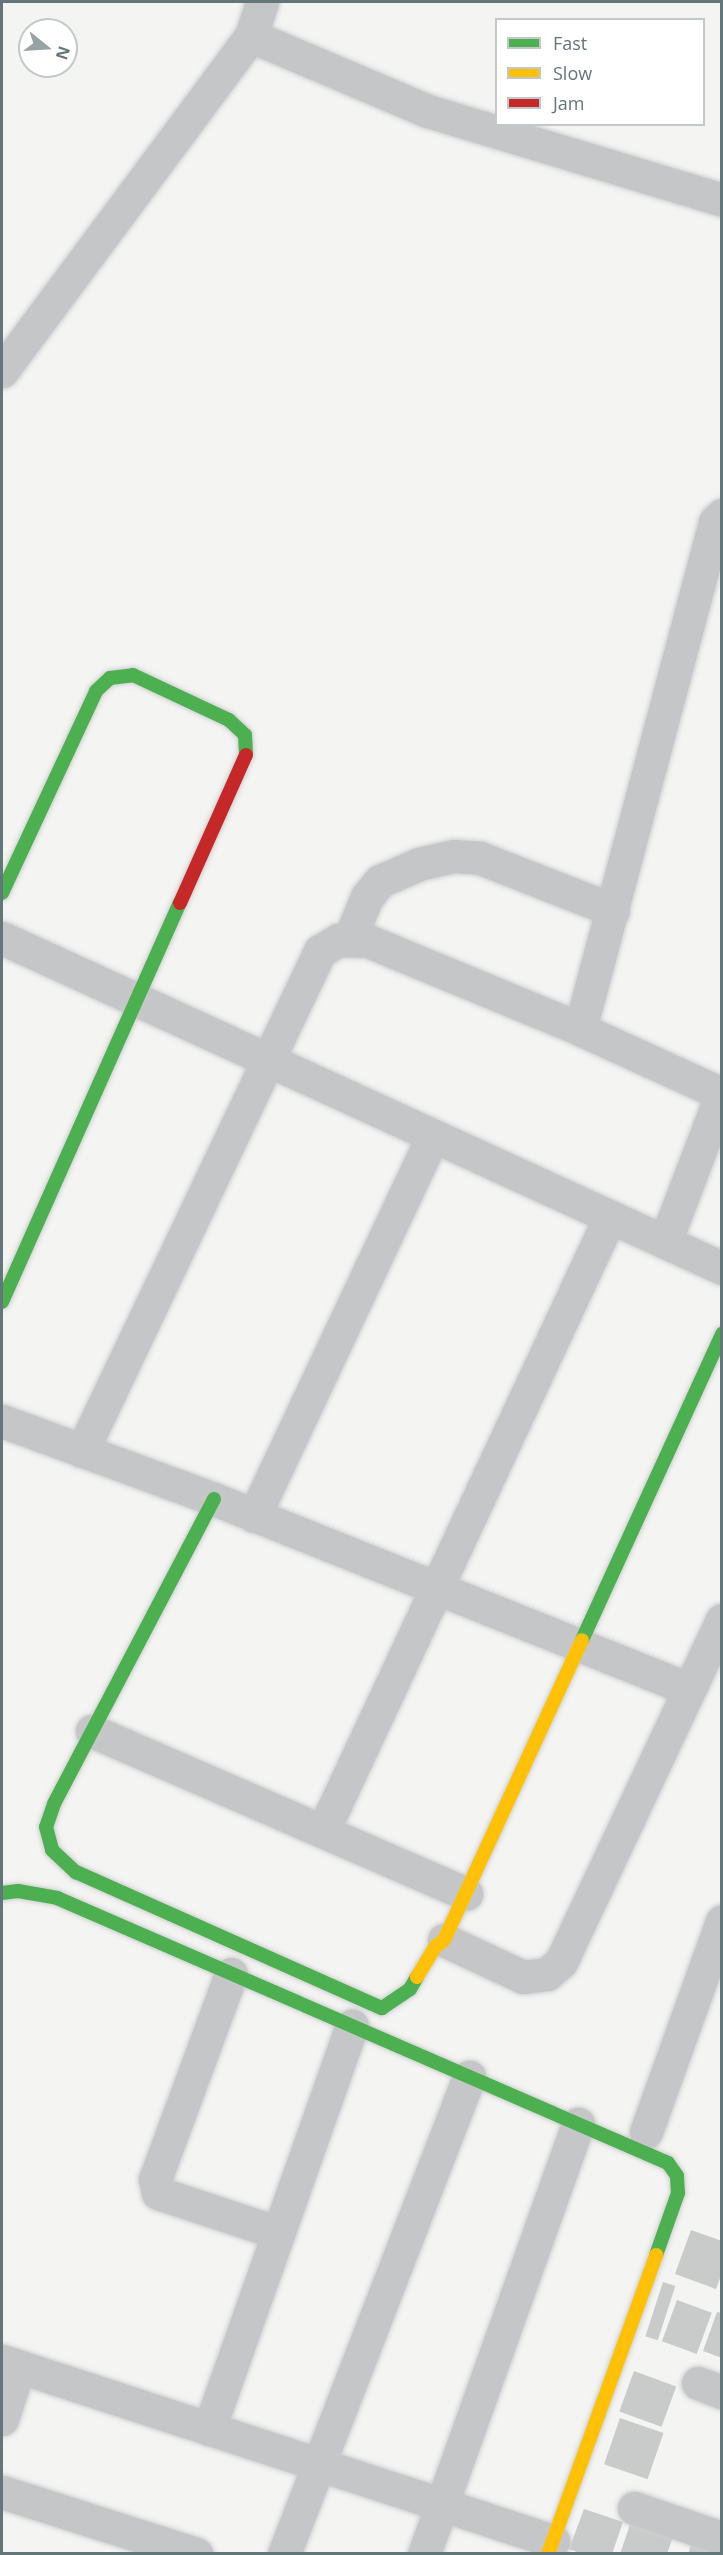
<!DOCTYPE html>
<html>
<head>
<meta charset="utf-8">
<style>
	body { margin:0 }
	#map { position:relative; width:723px; height:2555px; overflow:hidden; background:#f4f4f3; font-family:"Open Sans",sans-serif }
	div>[style] { position:absolute }
	.building>* { inset:0; background:#c9cbcb; transform-origin:0 0 }
	.roads { filter:drop-shadow(0 0 2px #ced0d0) drop-shadow(0 0 2px #ced0d0) }
	.street>* { height:33px; margin:-16.5px; padding:0 16.5px; transform-origin:16.5px; border-radius:16.5px; background:#c4c6c7 }
	.fast>* { height:14px; margin:-7px; padding:0 7px; transform-origin:7px; border-radius:7px; background:#4caf50 }
	.slow>* { height:14px; margin:-7px; padding:0 7px; transform-origin:7px; border-radius:7px; background:#ffc107 }
	.jam>* { height:14px; margin:-7px; padding:0 7px; transform-origin:7px; border-radius:7px; background:#c62828 }
	span { translate:-50% -50%; white-space:nowrap; text-align:center; line-height:1.15; -webkit-text-stroke:6px #fff; paint-order:stroke }
	.frame { position:absolute; inset:0; border:3px solid #63767a; pointer-events:none }
	.legend { position:absolute; left:495px; top:18px; width:210px; height:108px; box-sizing:border-box; background:#fff; border:2px solid #c1c8ca; margin:0; padding:8px 10px; list-style:none; font-size:18px; color:#63767a }
	.legend li { display:flex; align-items:center; gap:12px; height:30px }
	.legend b { width:30px; border:2px solid #c1c8ca }
	.north { position:absolute; left:18px; top:18px; width:60px; height:60px; box-sizing:border-box; background:#fff; border:2px solid #c1c8ca; border-radius:50%; rotate:108deg; font-size:16px; font-weight:700; line-height:24px; text-align:center; color:#63767a }
	.north::after { content:''; display:block; margin:auto; width:21px; height:27px; background:#96a2a4; clip-path:polygon(50% 0,100% 100%,50% 72%,0 100%) }
</style>
</head>
<body>
<div id="map">
	<div class="building">
		<i style="clip-path:polygon(691px 2230px,722px 2241px,722px 2273px,716px 2289px,675px 2274px)"></i>
		<i style="left:663px;top:2282px;width:13px;height:57px;rotate:18deg"></i>
		<i style="left:677px;top:2300px;width:37px;height:44px;rotate:20deg"></i>
		<i style="clip-path:polygon(717px 2312px,722px 2313px,722px 2358px,703px 2351px)"></i>
		<i style="left:634px;top:2371px;width:45px;height:43px;rotate:20deg"></i>
		<i style="left:620px;top:2418px;width:46px;height:49px;rotate:19deg"></i>
		<i style="clip-path:polygon(584px 2509px,623px 2522px,612px 2554px,582px 2554px,569px 2549px)"></i>
		<i style="clip-path:polygon(633px 2516px,675px 2531px,667px 2554px,620px 2554px)"></i>
		<i style="clip-path:polygon(694px 2536px,722px 2554px,688px 2554px)"></i>
	</div>
	<div class="roads">
		<div class="street">
			<i style="left:251px;top:36px;width:192px;rotate:23deg"></i>
			<i style="left:428px;top:111px;width:307px;rotate:16.8deg"></i>
			<i style="left:2px;top:371px;width:417px;rotate:-53.4deg"></i>
			<i style="left:251px;top:36px;width:36px;rotate:-72deg"></i>
			<i style="left:2px;top:938px;width:792px;rotate:24.62deg"></i>
			<i style="left:349px;top:940px;width:47px;rotate:-67.3deg"></i>
			<i style="left:367px;top:897px;width:21px;rotate:-51deg"></i>
			<i style="left:380px;top:881px;width:43px;rotate:-23.6deg"></i>
			<i style="left:419px;top:864px;width:36px;rotate:-13deg"></i>
			<i style="left:454px;top:856px;width:26px;rotate:4deg"></i>
			<i style="left:480px;top:858px;width:143px;rotate:21.4deg"></i>
			<i style="left:580px;top:1029px;width:525px;rotate:-75.09deg"></i>
			<i style="left:715px;top:522px;width:10px;rotate:-45deg"></i>
			<i style="left:665px;top:1242px;width:160px;rotate:-69.1deg"></i>
			<i style="left:2px;top:1421px;width:226px;rotate:20.2deg"></i>
			<i style="left:214px;top:1499px;width:512px;rotate:21.8deg"></i>
			<i style="left:82px;top:1451px;width:554px;rotate:-64.55deg"></i>
			<i style="left:320px;top:951px;width:21px;rotate:-31deg"></i>
			<i style="left:338px;top:940px;width:30px;rotate:2deg"></i>
			<i style="left:368px;top:941px;width:230px;rotate:22.5deg"></i>
			<i style="left:580px;top:1029px;width:156px;rotate:24.6deg"></i>
			<i style="left:254px;top:1516px;width:420px;rotate:-64.8deg"></i>
			<i style="left:92px;top:1731px;width:408px;rotate:23.5deg"></i>
			<i style="left:323px;top:1831px;width:678px;rotate:-64.95deg"></i>
			<i style="left:444px;top:1940px;width:87px;rotate:25.1deg"></i>
			<i style="left:523px;top:1977px;width:24px;rotate:-7deg"></i>
			<i style="left:547px;top:1974px;width:18px;rotate:-41deg"></i>
			<i style="left:561px;top:1962px;width:378px;rotate:-64.8deg"></i>
			<i style="left:231px;top:1974px;width:219px;rotate:110.3deg"></i>
			<i style="left:155px;top:2179px;width:14px;rotate:78deg"></i>
			<i style="left:158px;top:2193px;width:127px;rotate:18.3deg"></i>
			<i style="left:646px;top:2132px;width:224px;rotate:-70.2deg"></i>
			<i style="left:2px;top:2361px;width:580px;rotate:18.09deg"></i>
			<i style="left:698px;top:2383px;width:26px;rotate:21deg"></i>
			<i style="left:2px;top:2419px;width:55px;rotate:-71.9deg"></i>
			<i style="left:209px;top:2429px;width:428px;rotate:-70.5deg"></i>
			<i style="left:2px;top:2492px;width:204px;rotate:17.7deg"></i>
			<i style="left:634px;top:2508px;width:93px;rotate:18.8deg"></i>
			<i style="left:284px;top:2554px;width:512px;rotate:-68.8deg"></i>
			<i style="left:424px;top:2554px;width:457px;rotate:-70.3deg"></i>
		</div>
		<div class="fast">
			<i style="left:2px;top:893px;width:223px;rotate:-65deg"></i>
			<i style="left:96px;top:691px;width:19px;rotate:-43deg"></i>
			<i style="left:110px;top:678px;width:23px;rotate:-7deg"></i>
			<i style="left:133px;top:675px;width:106px;rotate:25.1deg"></i>
			<i style="left:229px;top:720px;width:22px;rotate:43deg"></i>
			<i style="left:245px;top:735px;width:20px;rotate:87deg"></i>
			<i style="left:2px;top:1302px;width:437px;rotate:-66deg"></i>
			<i style="left:214px;top:1499px;width:344px;rotate:117.7deg"></i>
			<i style="left:54px;top:1804px;width:24px;rotate:109deg"></i>
			<i style="left:46px;top:1827px;width:24px;rotate:75deg"></i>
			<i style="left:52px;top:1850px;width:33px;rotate:43deg"></i>
			<i style="left:76px;top:1872px;width:335px;rotate:24deg"></i>
			<i style="left:382px;top:2008px;width:34px;rotate:-34deg"></i>
			<i style="left:410px;top:1989px;width:14px;rotate:-60deg"></i>
			<i style="left:582px;top:1640px;width:337px;rotate:-65.4deg"></i>
			<i style="left:2px;top:1893px;width:16px;rotate:-7deg"></i>
			<i style="left:18px;top:1891px;width:40px;rotate:10deg"></i>
			<i style="left:57px;top:1898px;width:666px;rotate:23.45deg"></i>
			<i style="left:668px;top:2163px;width:16px;rotate:55deg"></i>
			<i style="left:677px;top:2176px;width:17px;rotate:87deg"></i>
			<i style="left:678px;top:2193px;width:66px;rotate:109.5deg"></i>
		</div>
		<div class="slow">
			<i style="left:417px;top:1977px;width:35px;rotate:-59deg"></i>
			<i style="left:435px;top:1947px;width:11px;rotate:-38deg"></i>
			<i style="left:444px;top:1940px;width:330px;rotate:-65.3deg"></i>
			<i style="left:548px;top:2554px;width:318px;rotate:-70.1deg"></i>
		</div>
		<div class="jam">
			<i style="left:180px;top:903px;width:162px;rotate:-66deg"></i>
		</div>
	</div>
	<div class="frame"></div>
	<ul class="legend">
	<li><b style="height:8px;background:#4caf50"></b>Fast</li>
	<li><b style="height:8px;background:#ffc107"></b>Slow</li>
	<li><b style="height:8px;background:#c62828"></b>Jam</li>
	</ul>
	<div class="north">N</div>
</div>
</body>
</html>
